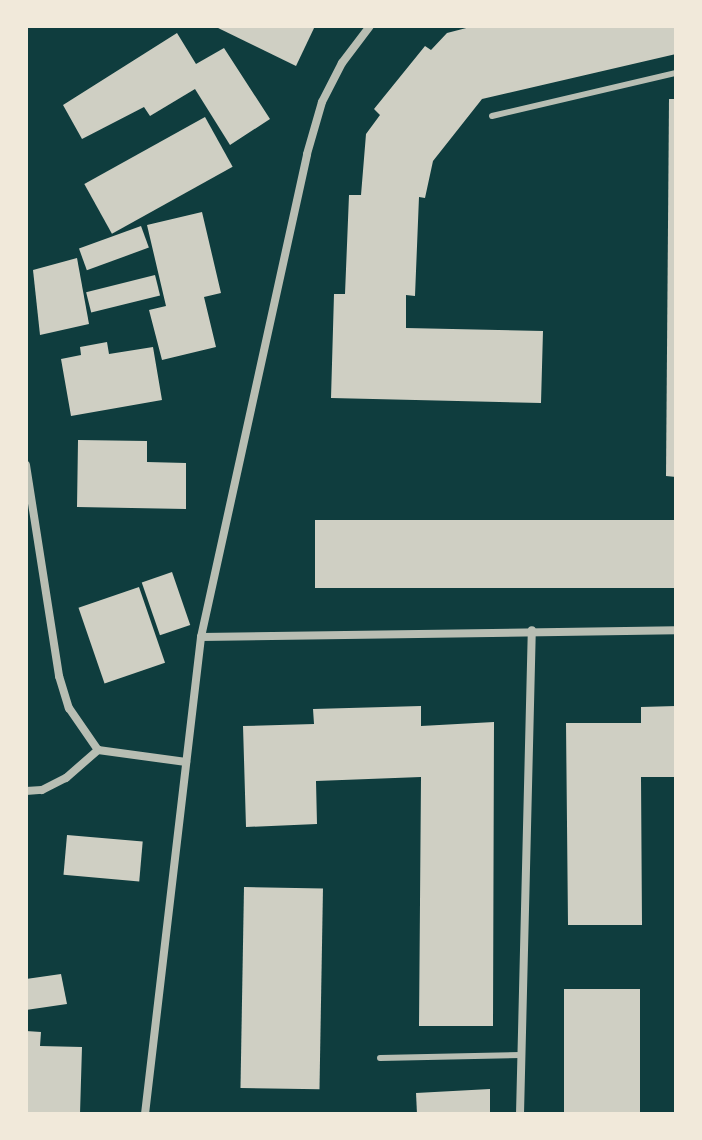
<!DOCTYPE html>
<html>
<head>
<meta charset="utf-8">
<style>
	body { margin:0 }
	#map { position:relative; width:702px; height:1140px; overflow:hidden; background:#0f3d3e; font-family:"Fira Sans Condensed",sans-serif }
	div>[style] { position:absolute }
	.building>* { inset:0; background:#cfcfc3; transform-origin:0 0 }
	.service>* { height:6px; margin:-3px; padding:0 3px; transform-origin:3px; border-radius:3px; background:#b8beb3 }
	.minor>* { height:8px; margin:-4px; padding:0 4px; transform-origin:4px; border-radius:4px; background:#b8beb3 }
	span { translate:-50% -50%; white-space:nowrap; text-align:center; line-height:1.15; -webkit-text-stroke:6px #f1e9da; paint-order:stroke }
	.frame { position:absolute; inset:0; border:28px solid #f1e9da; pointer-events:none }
</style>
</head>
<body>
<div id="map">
	<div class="building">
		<i style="clip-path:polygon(214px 26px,315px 26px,296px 66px)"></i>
		<i style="clip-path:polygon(474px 26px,676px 26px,676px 54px,482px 99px,433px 161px,425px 198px,419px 197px,415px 296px,406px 295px,406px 328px,543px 331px,541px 403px,331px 398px,334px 294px,345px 294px,349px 195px,361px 195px,366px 134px,380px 115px,374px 109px,425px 46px,431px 50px,447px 33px)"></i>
		<i style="clip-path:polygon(177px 33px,196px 64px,224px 48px,270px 119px,230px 145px,195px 89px,150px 116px,144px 107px,82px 139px,63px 105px)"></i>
		<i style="clip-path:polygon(669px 99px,676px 99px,676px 477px,666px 476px)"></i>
		<i style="left:205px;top:117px;width:57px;height:138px;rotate:61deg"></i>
		<i style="clip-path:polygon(202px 212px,221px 293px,204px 297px,216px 347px,162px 360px,149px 310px,166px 306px,147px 225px)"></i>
		<i style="left:141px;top:226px;width:23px;height:66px;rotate:70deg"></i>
		<i style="clip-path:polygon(77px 258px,89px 324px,40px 335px,33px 270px)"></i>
		<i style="left:155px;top:275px;width:21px;height:71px;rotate:76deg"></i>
		<i style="clip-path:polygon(107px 342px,109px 354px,153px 347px,162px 400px,71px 416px,61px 359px,81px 355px,80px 347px)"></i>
		<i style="clip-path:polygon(78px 440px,147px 441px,147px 462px,186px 463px,186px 509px,77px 507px)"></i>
		<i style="left:676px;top:520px;width:68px;height:361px;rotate:90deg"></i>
		<i style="left:172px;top:572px;width:56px;height:32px;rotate:71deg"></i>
		<i style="left:139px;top:587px;width:80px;height:64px;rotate:71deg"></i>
		<i style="clip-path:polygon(421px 706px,421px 726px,494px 722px,493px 1026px,419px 1026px,421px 777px,316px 781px,317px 824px,246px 827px,243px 726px,314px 724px,313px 709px)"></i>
		<i style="clip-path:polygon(676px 706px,676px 777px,641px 777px,642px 925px,568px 925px,566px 723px,641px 723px,641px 707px)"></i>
		<i style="left:67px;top:835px;width:76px;height:40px;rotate:5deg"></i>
		<i style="left:244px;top:887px;width:79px;height:201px;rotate:1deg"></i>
		<i style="clip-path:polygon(61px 974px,67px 1004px,26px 1010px,26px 979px)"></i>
		<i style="left:564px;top:989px;width:76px;height:125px"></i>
		<i style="clip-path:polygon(26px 1031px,41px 1032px,40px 1046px,82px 1047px,80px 1114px,26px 1114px)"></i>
		<i style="clip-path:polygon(490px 1089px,490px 1114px,417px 1114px,416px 1093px)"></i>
	</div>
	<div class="service">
		<i style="left:492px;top:116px;width:189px;rotate:-13.2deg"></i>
		<i style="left:380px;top:1058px;width:141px;rotate:-1.2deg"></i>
	</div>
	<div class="minor">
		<i style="left:26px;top:465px;width:214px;rotate:81.1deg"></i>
		<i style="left:59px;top:676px;width:34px;rotate:73deg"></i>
		<i style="left:69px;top:708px;width:51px;rotate:55.4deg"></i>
		<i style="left:98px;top:750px;width:89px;rotate:7.8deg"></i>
		<i style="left:201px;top:637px;width:475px;rotate:-0.8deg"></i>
		<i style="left:26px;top:791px;width:16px;rotate:-4deg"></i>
		<i style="left:42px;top:790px;width:27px;rotate:-27deg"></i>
		<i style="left:66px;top:778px;width:43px;rotate:-41.2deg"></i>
		<i style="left:145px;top:1114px;width:480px;rotate:-83.3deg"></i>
		<i style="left:201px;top:637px;width:494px;rotate:-77.6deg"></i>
		<i style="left:307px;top:154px;width:54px;rotate:-73.9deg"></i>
		<i style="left:322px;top:102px;width:44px;rotate:-62.9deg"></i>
		<i style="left:342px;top:63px;width:46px;rotate:-52.9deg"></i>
		<i style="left:520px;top:1114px;width:484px;rotate:-88.6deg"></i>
	</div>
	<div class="frame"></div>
</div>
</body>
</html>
